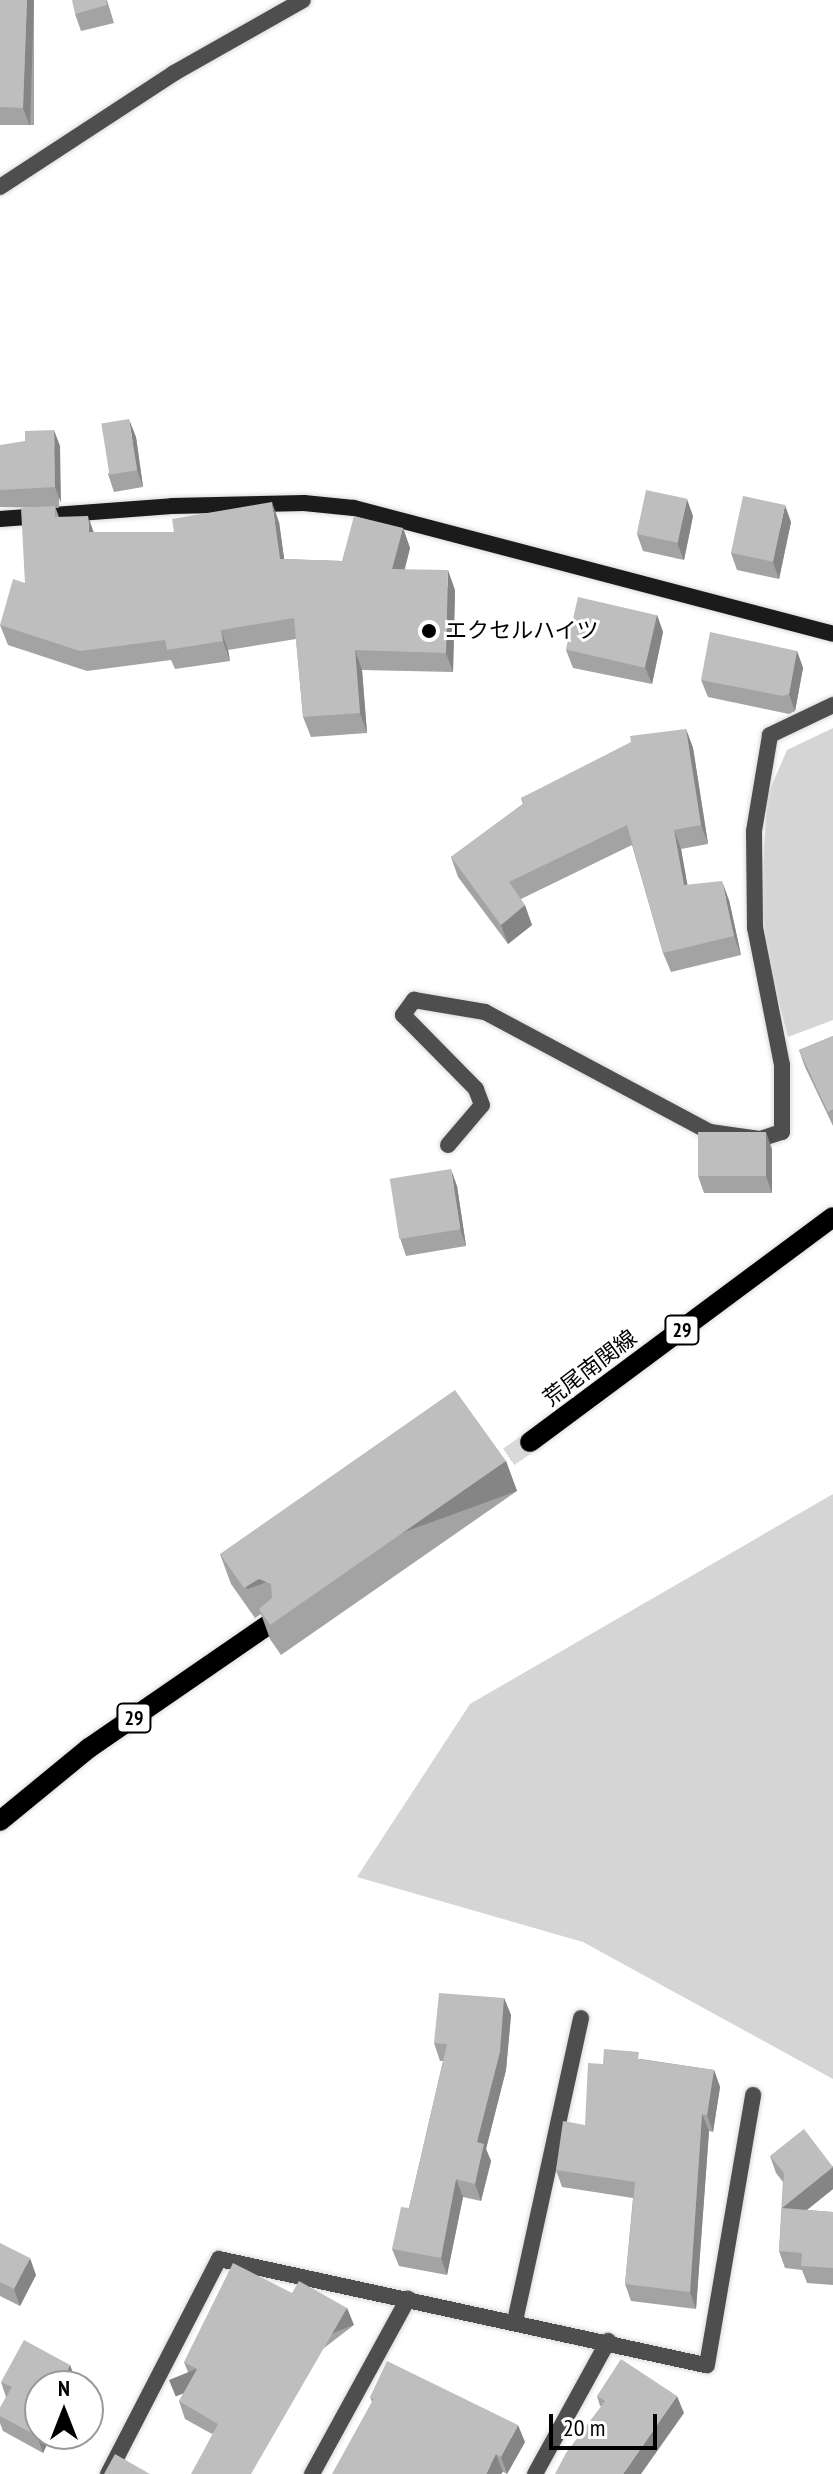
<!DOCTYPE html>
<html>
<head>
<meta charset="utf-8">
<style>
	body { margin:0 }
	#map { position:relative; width:833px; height:2474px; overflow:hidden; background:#fff; font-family:"PT Sans Narrow","Noto Sans JP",sans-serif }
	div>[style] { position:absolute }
	.green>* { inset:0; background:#d5d5d5 }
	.primary-tunnel>* { height:20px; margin-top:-10px; transform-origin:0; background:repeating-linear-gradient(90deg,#d9d9d9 0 20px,transparent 0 30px) }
	.roads { filter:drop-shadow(0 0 2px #dbdbdb) drop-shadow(0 0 2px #dbdbdb) }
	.street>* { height:16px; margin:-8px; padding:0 8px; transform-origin:8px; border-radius:8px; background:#4e4e4e }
	.secondary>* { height:16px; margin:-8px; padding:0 8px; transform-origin:8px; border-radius:8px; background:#1b1b1b }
	.primary>* { height:20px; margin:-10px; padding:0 10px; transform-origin:10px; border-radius:10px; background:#000 }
	.wall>* { inset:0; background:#a3a3a3; transform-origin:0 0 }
	.shaded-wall>* { inset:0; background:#858585; transform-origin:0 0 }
	.building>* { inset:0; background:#bebebe; transform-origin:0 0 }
	.dots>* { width:22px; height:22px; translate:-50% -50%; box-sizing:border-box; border:4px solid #fff; border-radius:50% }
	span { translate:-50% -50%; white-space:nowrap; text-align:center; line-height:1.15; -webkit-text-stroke:6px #fff; paint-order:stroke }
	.shield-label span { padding:2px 6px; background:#fff; border:2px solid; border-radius:6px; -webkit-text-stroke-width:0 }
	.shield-label { font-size:20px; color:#000; font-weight:700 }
	.poi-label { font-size:22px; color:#000 }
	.left { translate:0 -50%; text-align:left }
	.street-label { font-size:22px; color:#000 }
	.north { position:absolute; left:24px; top:2370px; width:80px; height:80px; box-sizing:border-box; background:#fff; border:2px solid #999; border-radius:50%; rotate:0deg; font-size:22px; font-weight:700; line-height:32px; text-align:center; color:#000 }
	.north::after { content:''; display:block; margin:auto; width:28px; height:36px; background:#000; clip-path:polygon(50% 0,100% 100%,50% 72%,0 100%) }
	.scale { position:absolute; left:549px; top:2414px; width:108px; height:36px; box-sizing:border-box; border:4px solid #000; border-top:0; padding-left:10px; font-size:24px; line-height:28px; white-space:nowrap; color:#000; -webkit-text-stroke:6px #fff; paint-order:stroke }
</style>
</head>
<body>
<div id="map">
	<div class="green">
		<i style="clip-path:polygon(833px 728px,833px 1020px,788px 1037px,769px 966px,761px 906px,767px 796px,787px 750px)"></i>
		<i style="clip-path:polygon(833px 1494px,833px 2079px,583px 1942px,357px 1877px,470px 1704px)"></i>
	</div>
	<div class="primary-tunnel">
		<i style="left:484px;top:1474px;width:56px;rotate:-34.8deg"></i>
	</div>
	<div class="roads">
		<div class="street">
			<i style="left:0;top:187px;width:208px;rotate:-33.2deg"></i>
			<i style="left:174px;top:73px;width:148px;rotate:-29.5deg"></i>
			<i style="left:448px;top:1145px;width:52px;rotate:-49.6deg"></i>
			<i style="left:482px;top:1105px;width:17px;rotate:-111deg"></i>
			<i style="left:476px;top:1089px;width:104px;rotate:-134.6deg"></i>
			<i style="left:403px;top:1015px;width:19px;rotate:-54deg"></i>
			<i style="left:414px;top:1000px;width:72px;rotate:9.6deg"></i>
			<i style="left:485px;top:1012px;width:255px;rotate:28.1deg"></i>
			<i style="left:710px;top:1132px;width:50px;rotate:8deg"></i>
			<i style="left:760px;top:1139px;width:23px;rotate:-18deg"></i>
			<i style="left:782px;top:1132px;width:67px;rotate:-90deg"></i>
			<i style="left:782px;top:1065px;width:140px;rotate:-101.1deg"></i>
			<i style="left:755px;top:928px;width:97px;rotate:-90.6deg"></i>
			<i style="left:754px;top:831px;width:97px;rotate:-80.5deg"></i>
			<i style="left:770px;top:735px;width:70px;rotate:-25.5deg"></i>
			<i style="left:515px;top:2321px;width:310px;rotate:-77.7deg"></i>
			<i style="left:108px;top:2474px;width:242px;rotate:-62.7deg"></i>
			<i style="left:219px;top:2259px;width:499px;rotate:12.3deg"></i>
			<i style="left:707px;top:2365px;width:274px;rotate:-80.3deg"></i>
			<i style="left:312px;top:2474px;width:200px;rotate:-61.3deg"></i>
			<i style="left:535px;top:2474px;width:152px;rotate:-61.2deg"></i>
		</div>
		<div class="secondary">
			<i style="left:0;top:519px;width:172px;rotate:-4.3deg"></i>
			<i style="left:172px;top:506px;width:132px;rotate:-1.3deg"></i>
			<i style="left:304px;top:503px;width:50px;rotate:5.7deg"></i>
			<i style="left:354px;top:508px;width:495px;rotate:14.7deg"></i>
		</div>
		<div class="primary">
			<i style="left:530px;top:1442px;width:377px;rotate:-36.6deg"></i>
			<i style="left:0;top:1821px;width:115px;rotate:-39.4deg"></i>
			<i style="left:89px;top:1748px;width:222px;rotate:-34.5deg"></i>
		</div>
	</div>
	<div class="wall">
		<i style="left:0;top:0;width:34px;height:125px"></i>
		<i style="clip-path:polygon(107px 0,114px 23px,81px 31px,75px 14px)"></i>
		<i style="clip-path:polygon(136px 437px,143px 487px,114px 492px,108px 474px)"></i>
		<i style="left:0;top:445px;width:60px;height:62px;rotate:1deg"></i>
		<i style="clip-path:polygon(55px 506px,59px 517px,94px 532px,174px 532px,279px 522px,284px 559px,342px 561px,403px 528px,410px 548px,405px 569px,455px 590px,453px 672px,362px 670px,367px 733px,311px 737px,303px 717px,296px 639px,228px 650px,230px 661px,175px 669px,171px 660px,87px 671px,8px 645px,0 625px,25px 583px)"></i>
		<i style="clip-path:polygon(693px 516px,684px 560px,643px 551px,637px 534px)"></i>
		<i style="clip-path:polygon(791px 522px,779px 579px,737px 570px,731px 553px)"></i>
		<i style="clip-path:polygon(657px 615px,663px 632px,652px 684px,573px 668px,566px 650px)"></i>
		<i style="clip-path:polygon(797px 651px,803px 668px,795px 711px,789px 714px,708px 697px,701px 680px)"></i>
		<i style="clip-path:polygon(686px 729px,693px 748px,708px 844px,681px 849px,687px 885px,729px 900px,741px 955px,671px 972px,663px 953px,632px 845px,521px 899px,532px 925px,508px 944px,458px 877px,451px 857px,523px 804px,521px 798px)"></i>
		<i style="clip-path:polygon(833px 1036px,833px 1126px,805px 1067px,799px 1050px)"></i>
		<i style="clip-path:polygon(772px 1149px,772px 1193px,704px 1193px,698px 1176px)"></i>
		<i style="clip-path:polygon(457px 1186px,466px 1246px,406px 1256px,400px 1238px)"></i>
		<i style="clip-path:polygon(506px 1461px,517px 1491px,281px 1655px,270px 1639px,261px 1614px,255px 1618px,231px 1584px,220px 1554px)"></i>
		<i style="clip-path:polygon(504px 1998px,511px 2015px,506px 2070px,486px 2149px,491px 2161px,481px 2201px,463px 2197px,447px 2275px,399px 2266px,392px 2249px,409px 2208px,443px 2061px,440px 2061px,434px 2043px)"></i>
		<i style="clip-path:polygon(641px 2059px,714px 2070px,720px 2087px,713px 2132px,709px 2131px,696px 2309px,631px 2301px,625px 2284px,633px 2198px,562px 2187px,556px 2170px,585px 2125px,603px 2064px)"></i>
		<i style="clip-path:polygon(770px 2156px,833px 2166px,833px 2189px,807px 2210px,833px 2212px,833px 2285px,807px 2283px,802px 2270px,785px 2268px,779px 2251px,783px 2182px,776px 2173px)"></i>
		<i style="clip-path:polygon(0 2243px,36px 2275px,20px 2306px,0 2296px)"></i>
		<i style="clip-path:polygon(292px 2293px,347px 2308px,354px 2325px,212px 2434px,185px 2419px,179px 2401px,191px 2380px,184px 2362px)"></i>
		<i style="clip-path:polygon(70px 2365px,76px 2382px,40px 2434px,52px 2434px,43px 2453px,3px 2431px,0 2423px,0 2408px,6px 2397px,1px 2382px)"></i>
		<i style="clip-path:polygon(597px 2396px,684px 2413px,600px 2406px)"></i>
		<i style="clip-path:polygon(370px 2397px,525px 2442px,507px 2474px,372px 2402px)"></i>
	</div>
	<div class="shaded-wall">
		<i style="clip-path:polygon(27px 0,34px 0,30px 126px,23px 108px)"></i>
		<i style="clip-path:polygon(129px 419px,136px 437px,143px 487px,137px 470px)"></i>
		<i style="clip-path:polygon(54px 430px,60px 446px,61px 503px,55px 487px)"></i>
		<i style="clip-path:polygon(687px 499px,693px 516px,684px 560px,677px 543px)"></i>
		<i style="clip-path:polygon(272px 502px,279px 522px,287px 579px,280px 559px)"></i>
		<i style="clip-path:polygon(785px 505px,791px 522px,779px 579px,773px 562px)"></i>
		<i style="clip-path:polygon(88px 516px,95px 536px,89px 532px)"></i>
		<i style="clip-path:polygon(403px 528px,410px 548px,399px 589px,392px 569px)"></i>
		<i style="clip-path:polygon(448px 570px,455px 590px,453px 672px,446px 653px)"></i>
		<i style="clip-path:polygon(657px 615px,663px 632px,652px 684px,645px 667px)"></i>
		<i style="clip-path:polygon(221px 630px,228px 650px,230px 661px,223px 641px)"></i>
		<i style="clip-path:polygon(355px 650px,362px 670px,367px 733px,360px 713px)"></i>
		<i style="clip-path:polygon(797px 651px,803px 668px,795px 711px,789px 694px)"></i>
		<i style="clip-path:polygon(686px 729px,693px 748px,708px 844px,701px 825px)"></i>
		<i style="clip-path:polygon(674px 830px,681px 849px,691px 904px,684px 885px)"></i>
		<i style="clip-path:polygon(722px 881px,729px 900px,741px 955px,734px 936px)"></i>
		<i style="clip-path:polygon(525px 905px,532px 925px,508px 944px,501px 925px)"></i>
		<i style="clip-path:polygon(766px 1132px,772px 1149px,772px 1193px,766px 1176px)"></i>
		<i style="clip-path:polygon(451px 1169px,457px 1186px,466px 1246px,460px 1229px)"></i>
		<i style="left:506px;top:1461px;width:32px;height:287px;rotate:70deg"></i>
		<i style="clip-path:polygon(504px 1998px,511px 2015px,506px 2070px,486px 2149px,491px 2161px,481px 2201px,475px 2184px,477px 2142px)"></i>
		<i style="clip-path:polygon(714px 2070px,720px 2087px,713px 2132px,707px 2115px)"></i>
		<i style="clip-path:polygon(702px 2114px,709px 2131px,696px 2309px,690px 2292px)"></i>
		<i style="clip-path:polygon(833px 2167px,833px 2189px,788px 2225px,782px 2208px)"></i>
		<i style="clip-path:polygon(456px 2179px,463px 2197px,447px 2275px,441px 2258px)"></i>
		<i style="clip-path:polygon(30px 2258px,36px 2275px,20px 2306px,14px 2289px)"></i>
		<i style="left:347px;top:2308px;width:18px;height:192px;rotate:68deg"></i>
		<i style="clip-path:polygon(70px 2365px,76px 2382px,74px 2386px,60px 2386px)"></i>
		<i style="clip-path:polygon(677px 2396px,684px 2413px,641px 2474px,623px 2474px)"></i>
		<i style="clip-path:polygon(518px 2425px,525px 2442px,507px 2474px,501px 2457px)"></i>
		<i style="clip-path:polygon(40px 2429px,40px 2434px,52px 2434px,43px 2453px,37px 2436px)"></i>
		<i style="clip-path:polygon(496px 2454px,503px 2472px,501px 2474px,486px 2474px)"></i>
	</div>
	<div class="building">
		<i style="clip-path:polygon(0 0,27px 0,23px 108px,0 107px)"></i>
		<i style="clip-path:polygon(72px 0,106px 0,107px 5px,75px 14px)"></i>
		<i style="left:129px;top:419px;width:52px;height:28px;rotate:81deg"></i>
		<i style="clip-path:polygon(54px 430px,55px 487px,0 490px,0 445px,25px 441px,25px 431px)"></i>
		<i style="left:646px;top:490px;width:42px;height:45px;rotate:12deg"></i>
		<i style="left:743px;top:496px;width:43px;height:58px;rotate:12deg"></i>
		<i style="clip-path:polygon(272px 502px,280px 559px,342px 561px,354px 516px,403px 528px,392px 569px,448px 570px,446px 653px,355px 650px,360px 713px,303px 717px,294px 618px,221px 630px,223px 641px,167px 650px,165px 640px,80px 651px,0 625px,13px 579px,25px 583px,21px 508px,55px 506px,55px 517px,88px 516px,89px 532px,174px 532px,172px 519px)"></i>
		<i style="left:578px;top:597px;width:81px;height:54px;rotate:13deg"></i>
		<i style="clip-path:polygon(710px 632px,797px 651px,789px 694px,783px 696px,701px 680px)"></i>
		<i style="clip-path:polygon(686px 729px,701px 825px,674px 830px,684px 885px,722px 881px,734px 936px,663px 953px,627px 825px,509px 882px,525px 905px,501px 925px,451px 857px,524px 803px,521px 798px,631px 742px,630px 736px)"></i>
		<i style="clip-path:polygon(833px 1036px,833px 1109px,828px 1112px,799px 1050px)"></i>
		<i style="left:698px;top:1132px;width:68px;height:44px"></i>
		<i style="left:451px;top:1169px;width:61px;height:62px;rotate:81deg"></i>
		<i style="clip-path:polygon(455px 1390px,506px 1461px,270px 1625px,259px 1609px,272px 1598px,271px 1584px,259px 1579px,244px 1588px,220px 1554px)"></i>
		<i style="clip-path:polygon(439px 1993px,504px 1998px,500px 2052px,477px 2142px,484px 2144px,475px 2184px,456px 2179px,441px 2258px,392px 2249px,401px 2207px,409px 2208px,447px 2044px,434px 2043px)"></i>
		<i style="clip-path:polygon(604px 2049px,639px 2052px,638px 2059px,714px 2070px,707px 2115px,702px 2114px,690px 2292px,625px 2284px,635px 2182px,556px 2170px,563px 2121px,585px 2125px,588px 2063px,603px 2064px)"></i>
		<i style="clip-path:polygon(804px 2129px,833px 2167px,782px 2208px,784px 2173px,770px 2156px)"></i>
		<i style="clip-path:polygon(782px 2208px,833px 2212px,833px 2268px,801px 2266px,802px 2253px,779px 2251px)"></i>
		<i style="clip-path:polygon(0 2243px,30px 2258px,14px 2289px,0 2282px)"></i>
		<i style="clip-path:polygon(233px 2263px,292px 2293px,299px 2281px,347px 2308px,251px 2474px,191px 2474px,218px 2424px,179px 2401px,197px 2369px,184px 2362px)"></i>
		<i style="clip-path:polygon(24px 2340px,70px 2365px,60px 2386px,40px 2386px,40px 2429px,37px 2436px,0 2416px,0 2408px,12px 2387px,1px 2382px)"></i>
		<i style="clip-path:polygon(621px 2359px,677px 2396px,623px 2474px,555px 2474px,566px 2453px,605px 2401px,597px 2396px)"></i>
		<i style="clip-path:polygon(387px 2361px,518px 2425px,501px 2457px,496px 2454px,486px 2474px,332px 2474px,374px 2398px,370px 2397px)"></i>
		<i style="clip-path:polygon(115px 2454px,150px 2474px,104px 2474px)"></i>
	</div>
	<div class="dots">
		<i style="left:429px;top:631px;background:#000"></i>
	</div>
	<div class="shield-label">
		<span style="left:682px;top:1330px">29</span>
		<span style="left:134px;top:1718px">29</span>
	</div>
	<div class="poi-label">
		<span class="left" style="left:445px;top:631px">エクセルハイツ</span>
	</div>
	<div class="street-label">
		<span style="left:590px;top:1368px;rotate:-37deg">荒尾南関線</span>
	</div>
	<div class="north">N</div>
	<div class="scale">20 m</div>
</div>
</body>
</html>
